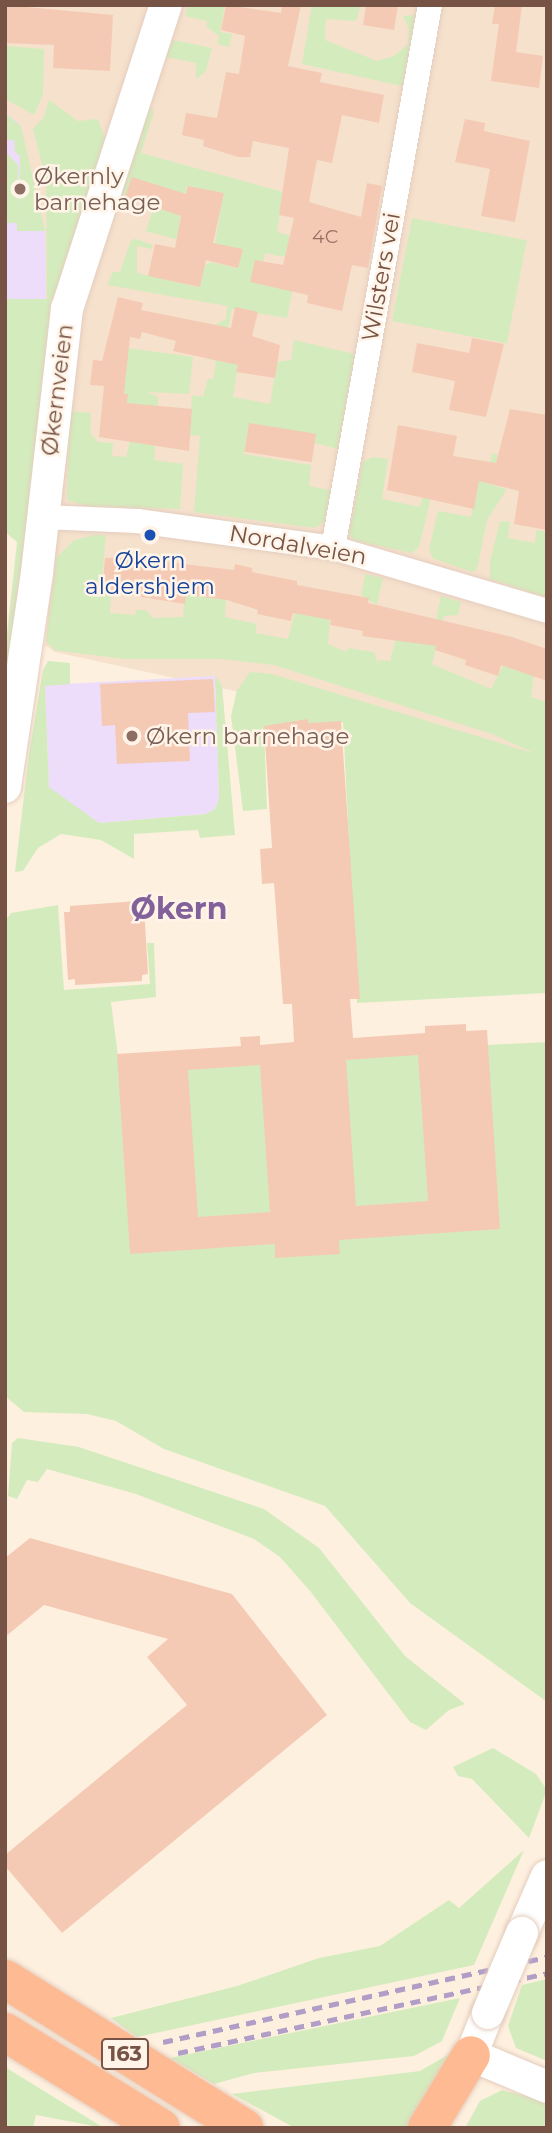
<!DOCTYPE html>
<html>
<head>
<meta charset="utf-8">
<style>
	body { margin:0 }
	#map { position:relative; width:552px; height:2133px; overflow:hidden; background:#fef0df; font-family:Montserrat,sans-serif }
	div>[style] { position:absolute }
	.residential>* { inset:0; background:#f6e1cd }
	.education>* { inset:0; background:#eddcfa }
	.green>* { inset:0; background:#d4ecbd; transform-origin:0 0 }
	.building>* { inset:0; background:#f5cab5; transform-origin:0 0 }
	.roads { filter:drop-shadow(0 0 2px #e4cdbe) drop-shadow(0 0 2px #e4cdbe) }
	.minor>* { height:24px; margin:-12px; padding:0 12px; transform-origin:12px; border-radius:12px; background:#fff }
	.tertiary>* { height:32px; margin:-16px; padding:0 16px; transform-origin:16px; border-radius:16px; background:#fff }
	.trunk>* { height:38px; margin:-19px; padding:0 19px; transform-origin:19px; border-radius:19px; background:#feba93 }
	.rail>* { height:5px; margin-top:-2.5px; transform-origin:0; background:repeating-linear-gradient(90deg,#b19ec7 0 10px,transparent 0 17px) }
	.bridges { filter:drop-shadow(0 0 2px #e4cdbe) drop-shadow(0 0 2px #e4cdbe) }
	.tertiary-bridge>* { height:32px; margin:-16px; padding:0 16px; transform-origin:16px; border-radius:16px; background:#fff }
	.dots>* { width:19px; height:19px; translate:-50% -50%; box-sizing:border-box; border:4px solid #fff4e7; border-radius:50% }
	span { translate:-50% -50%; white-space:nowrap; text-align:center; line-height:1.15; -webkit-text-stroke:5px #fff4e7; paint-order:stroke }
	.number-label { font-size:19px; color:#967161 }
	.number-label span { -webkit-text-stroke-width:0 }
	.shield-label span { padding:2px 5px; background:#fff4e7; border:2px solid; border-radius:5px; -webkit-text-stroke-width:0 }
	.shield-label { font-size:21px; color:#765345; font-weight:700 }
	.education-label { font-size:23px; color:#785e54 }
	.left { translate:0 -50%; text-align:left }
	.street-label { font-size:23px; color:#765345 }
	.transit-label { font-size:23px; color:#164399 }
	.district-label { font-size:30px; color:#82609a; font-weight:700 }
	.frame { position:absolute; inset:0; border:7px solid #765345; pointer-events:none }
</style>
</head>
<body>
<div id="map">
	<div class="residential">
		<i style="clip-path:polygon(5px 5px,547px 5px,547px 759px,55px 652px,45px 645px,59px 498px,5px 491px)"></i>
	</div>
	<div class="education">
		<i style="clip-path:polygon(5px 113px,19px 123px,45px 231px,46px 300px,5px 299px)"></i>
		<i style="clip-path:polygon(215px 676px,219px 799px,215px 809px,206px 814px,99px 823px,49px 788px,45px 685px)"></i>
	</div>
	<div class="green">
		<i style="clip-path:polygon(188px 5px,225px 5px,220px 32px,232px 34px,229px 47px,217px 44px,219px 36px,207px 27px,207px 21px,185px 16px)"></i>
		<i style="clip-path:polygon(312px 5px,361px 5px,356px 21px,326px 19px,325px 40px,377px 61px,394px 56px,408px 44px,409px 29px,403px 16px,419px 15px,411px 88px,302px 64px)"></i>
		<i style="clip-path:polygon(173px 40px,212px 48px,206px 71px,196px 79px,196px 63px,166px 57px)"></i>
		<i style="clip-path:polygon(5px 46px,44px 49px,43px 95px,34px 115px,5px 99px)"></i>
		<i style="clip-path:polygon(49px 100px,78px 121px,98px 119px,105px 139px,58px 295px,50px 300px,58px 315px,5px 720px,5px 652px,17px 542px,5px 532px,5px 299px,47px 299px,46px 180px,33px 129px,44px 117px)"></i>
		<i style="clip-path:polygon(149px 105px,154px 112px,141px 153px,283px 192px,277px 232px,307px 240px,300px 260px,265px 253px,262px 268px,294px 282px,287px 318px,232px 309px,227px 334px,240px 350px,233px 397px,270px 404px,277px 362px,291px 360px,294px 340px,364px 356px,341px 450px,249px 425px,244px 454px,311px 465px,309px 486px,335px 491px,325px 521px,315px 528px,194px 512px,200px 436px,189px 435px,192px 395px,203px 397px,208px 379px,213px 379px,216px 361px,207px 359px,215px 325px,226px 319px,227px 306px,107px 285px,113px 272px,120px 272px,131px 240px,136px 239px,153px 245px,152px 249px,137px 246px,137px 273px,198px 287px,203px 267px,211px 262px,237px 268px,241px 250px,215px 244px,223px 194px,187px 187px,179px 222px,195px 226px,201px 246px,146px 231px,160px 187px,133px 178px,127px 198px,119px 194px)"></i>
		<i style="clip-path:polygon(evenodd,5px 113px,21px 126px,45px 231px,17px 231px,17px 223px,5px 223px,5px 113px,7px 140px,14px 140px,15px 152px,20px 156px,18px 212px,18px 165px,7px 153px,7px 140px)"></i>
		<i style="left:412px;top:218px;width:117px;height:105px;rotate:11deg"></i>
		<i style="clip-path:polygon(128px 348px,193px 357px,189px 394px,148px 392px,158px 397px,158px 406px,154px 460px,183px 464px,180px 509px,87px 506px,67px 500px,70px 411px,91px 413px,90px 433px,98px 442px,113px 443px,112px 456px,126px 457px,130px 441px,123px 389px)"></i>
		<i style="clip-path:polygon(492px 453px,498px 455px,491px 485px,507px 489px,487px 520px,477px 569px,472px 572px,432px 558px,429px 549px,438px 511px,471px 517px,482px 463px,490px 463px)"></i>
		<i style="clip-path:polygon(372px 457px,388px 459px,382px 499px,420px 507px,428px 470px,430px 501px,419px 547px,412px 553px,353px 540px,349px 534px,363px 462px)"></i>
		<i style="clip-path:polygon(500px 521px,510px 522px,508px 538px,535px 543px,536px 530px,547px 532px,547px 597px,490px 579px,490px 561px)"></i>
		<i style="clip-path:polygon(95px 535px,106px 535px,101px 590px,111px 592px,110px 613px,135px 615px,136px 610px,146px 610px,153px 618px,183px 617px,185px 594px,226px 598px,225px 617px,257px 624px,255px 633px,288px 639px,296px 608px,330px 620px,328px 644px,347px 652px,348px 648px,374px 652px,378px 664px,379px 660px,390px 661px,396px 638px,431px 645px,441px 596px,461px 602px,458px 615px,444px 616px,432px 664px,491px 689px,503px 666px,534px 675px,531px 697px,547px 702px,547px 993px,357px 1003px,343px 722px,264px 726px,267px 809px,243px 811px,231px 716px,237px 690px,250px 672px,272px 674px,536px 754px,492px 734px,274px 665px,222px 659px,124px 659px,54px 650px,46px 641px,57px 557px,74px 540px)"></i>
		<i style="clip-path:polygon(365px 574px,383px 578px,377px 605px,361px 595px)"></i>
		<i style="clip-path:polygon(48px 661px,70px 663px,70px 684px,45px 686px,49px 787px,99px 823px,206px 814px,215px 809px,219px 799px,215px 676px,222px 685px,235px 835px,200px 838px,198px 830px,134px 834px,134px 859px,101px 840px,61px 834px,38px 848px,23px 871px,15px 872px,29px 754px,43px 670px)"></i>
		<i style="clip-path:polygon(58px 905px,64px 990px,150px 984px,147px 943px,154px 943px,156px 997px,111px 1002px,119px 1063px,547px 1042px,547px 1702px,410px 1603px,325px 1506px,164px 1449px,116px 1421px,87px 1414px,24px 1412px,5px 1396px,5px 921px,11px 913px)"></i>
		<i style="clip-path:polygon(18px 1438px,79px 1447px,264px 1509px,319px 1548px,405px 1656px,465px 1704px,449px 1710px,426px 1730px,410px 1722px,310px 1591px,280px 1557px,254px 1539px,136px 1494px,47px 1469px,38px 1482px,27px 1480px,17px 1499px,8px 1496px,12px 1443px)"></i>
		<i style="clip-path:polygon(493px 1748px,536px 1774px,547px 1790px,529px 1838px,472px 1779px,458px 1776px,453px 1767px)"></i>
		<i style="clip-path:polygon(524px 1850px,474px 1965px,137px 2037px,111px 2018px,237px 1986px,319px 1958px,380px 1946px,449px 1900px,459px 1908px)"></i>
		<i style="clip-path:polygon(547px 1979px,545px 2036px,547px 2061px,516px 2048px,508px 2026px,522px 1985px)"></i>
		<i style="clip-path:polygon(460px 1998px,442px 2041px,414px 2056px,254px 2073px,214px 2084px,170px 2058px)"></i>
		<i style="clip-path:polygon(451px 2053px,407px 2128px,295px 2128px,232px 2094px,420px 2071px)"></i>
		<i style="clip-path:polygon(5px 2067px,31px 2083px,104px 2128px,36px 2115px,33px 2128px,5px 2128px)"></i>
		<i style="clip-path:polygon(502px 2090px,547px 2102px,547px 2128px,465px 2128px,480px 2101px)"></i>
	</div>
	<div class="building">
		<i style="clip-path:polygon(5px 5px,113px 15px,110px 71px,53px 68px,54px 45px,5px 43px)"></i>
		<i style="clip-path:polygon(226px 5px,281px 13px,282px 5px,301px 5px,288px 66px,322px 73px,320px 82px,384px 95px,379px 123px,342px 115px,332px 163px,317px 160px,309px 202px,361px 217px,367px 183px,382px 186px,368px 268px,352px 265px,342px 311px,307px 303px,308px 295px,250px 282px,255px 260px,283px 265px,294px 218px,279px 215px,289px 148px,253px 141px,250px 157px,238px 157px,203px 146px,204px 140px,182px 135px,186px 113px,217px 118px,226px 72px,239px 74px,245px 36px,221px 30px)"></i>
		<i style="clip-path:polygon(366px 5px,398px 5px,394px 30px,363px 25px)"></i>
		<i style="clip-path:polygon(495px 5px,522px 5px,516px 52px,543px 56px,539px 88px,491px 81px,499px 24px,492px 24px)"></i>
		<i style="clip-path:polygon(465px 119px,485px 123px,484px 131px,530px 141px,515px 222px,481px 216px,490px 169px,455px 162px)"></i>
		<i style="clip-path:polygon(132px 177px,186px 194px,188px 186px,224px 193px,213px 243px,243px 249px,238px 268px,206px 260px,200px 287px,148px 276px,155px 244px,175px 248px,181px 216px,125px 197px)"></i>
		<i style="clip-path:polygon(118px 297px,143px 303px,141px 310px,231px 328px,235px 307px,258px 312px,252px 336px,280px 345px,275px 378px,236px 372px,238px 365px,173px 351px,176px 341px,142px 332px,140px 339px,130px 337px,124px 394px,128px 394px,127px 403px,192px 409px,189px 451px,99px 437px,104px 386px,90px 385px,93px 360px,102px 361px)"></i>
		<i style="clip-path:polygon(472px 338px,504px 344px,486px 417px,449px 410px,455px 381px,412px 372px,417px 343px,469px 353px)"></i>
		<i style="clip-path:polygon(510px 409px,547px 415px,547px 530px,514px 524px,519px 491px,479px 481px,474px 509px,387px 490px,398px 425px,457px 436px,453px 456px,496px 463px)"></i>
		<i style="left:249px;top:423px;width:68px;height:29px;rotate:9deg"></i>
		<i style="clip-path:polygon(124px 557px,234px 570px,235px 564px,252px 568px,252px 572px,297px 581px,297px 585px,369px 598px,368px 603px,512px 637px,547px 649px,547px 681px,501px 665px,498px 676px,465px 665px,466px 660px,435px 650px,436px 646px,362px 636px,363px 631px,330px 625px,331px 620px,293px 613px,291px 621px,257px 614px,258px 610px,227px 600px,186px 595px,185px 604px,111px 592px,112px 581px,103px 581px,105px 558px)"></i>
		<i style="clip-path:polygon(213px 679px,215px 712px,188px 713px,190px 761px,117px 764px,115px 725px,102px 726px,100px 684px)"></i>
		<i style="clip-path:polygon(evenodd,308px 719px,308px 723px,341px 721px,360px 999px,350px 999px,353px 1038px,425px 1033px,425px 1026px,466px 1024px,466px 1031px,487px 1030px,500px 1229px,339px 1240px,340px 1254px,275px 1258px,275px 1244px,130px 1254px,117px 1054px,241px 1046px,240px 1037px,260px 1036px,260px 1045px,294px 1042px,292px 1004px,283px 1004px,274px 883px,262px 884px,260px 849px,272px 848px,264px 726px,308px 719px,418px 1055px,428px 1201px,356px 1206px,346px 1060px,418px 1055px,308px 719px,260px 1065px,270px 1212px,198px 1217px,188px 1070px,260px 1065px)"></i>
		<i style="clip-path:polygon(137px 901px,137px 907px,144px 907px,148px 974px,142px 975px,142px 981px,75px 985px,75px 979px,68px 980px,64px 912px,70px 912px,70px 906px)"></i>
		<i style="clip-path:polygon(30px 1538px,232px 1594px,327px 1715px,62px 1933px,5px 1866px,5px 1855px,187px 1705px,147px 1657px,168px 1639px,44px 1605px,5px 1637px,5px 1558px)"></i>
	</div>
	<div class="roads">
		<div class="minor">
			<i style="left:43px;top:517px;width:94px;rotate:2.4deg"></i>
			<i style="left:137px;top:521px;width:198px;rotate:7.8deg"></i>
			<i style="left:333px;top:548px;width:223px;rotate:16.4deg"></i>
			<i style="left:333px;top:548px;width:552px;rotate:-79.87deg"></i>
		</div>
		<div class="tertiary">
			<i style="left:5px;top:787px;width:217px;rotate:-81.5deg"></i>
			<i style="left:37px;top:572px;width:265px;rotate:-83.5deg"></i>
			<i style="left:67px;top:309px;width:320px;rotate:-72deg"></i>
			<i style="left:522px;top:1933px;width:62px;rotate:-66.3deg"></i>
			<i style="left:488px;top:2013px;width:45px;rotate:112deg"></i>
			<i style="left:471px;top:2055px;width:82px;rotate:22.8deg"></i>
		</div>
		<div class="trunk">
			<i style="left:5px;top:1979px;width:282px;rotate:31.9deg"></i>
			<i style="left:5px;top:2032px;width:183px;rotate:31.6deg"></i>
			<i style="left:427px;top:2128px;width:85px;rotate:-58.9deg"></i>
		</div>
	</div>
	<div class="rail">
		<i style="left:163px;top:2042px;width:393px;rotate:-12.5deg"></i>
		<i style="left:178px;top:2053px;width:378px;rotate:-12.2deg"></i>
	</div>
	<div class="bridges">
		<div class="tertiary-bridge">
			<i style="left:488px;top:2013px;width:87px;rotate:-67deg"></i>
		</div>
	</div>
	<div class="dots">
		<i style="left:20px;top:189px;background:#8d6e63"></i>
		<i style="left:150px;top:535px;background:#1a4fb4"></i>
		<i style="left:132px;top:736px;background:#8d6e63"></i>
	</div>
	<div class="number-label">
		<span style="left:325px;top:237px">4C</span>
	</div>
	<div class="shield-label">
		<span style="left:125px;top:2054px">163</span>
	</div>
	<div class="education-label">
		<span class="left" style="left:34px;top:189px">Økernly<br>barnehage</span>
		<span class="left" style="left:146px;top:736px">Økern barnehage</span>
	</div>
	<div class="street-label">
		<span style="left:381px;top:277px;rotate:-80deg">Wilsters vei</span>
		<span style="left:57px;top:390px;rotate:-83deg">Økernveien</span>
		<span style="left:298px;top:545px;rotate:10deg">Nordalveien</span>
	</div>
	<div class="transit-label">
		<span style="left:150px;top:573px">Økern<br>aldershjem</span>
	</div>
	<div class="district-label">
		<span style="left:179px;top:909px">Økern</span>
	</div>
	<div class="frame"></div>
</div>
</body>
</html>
